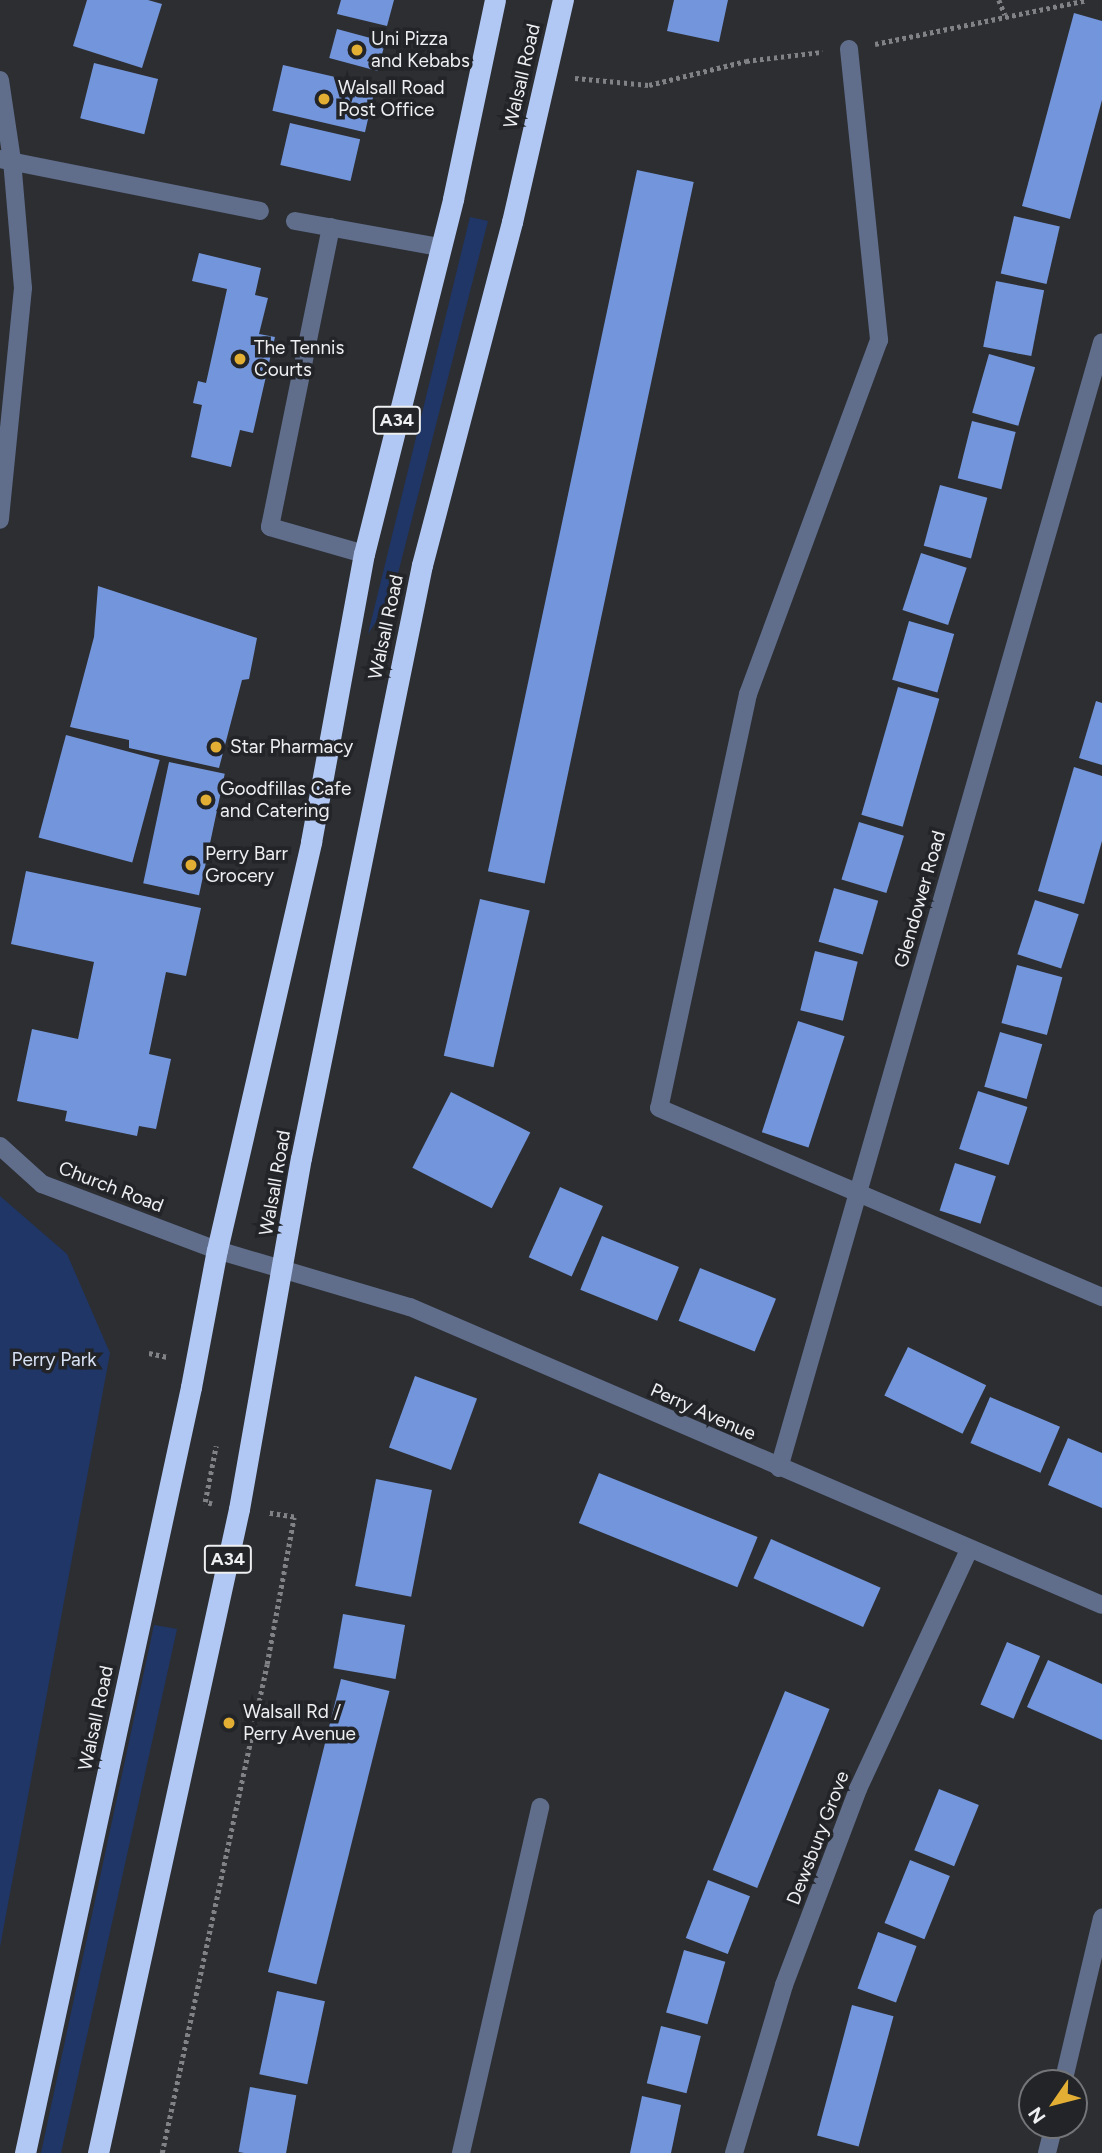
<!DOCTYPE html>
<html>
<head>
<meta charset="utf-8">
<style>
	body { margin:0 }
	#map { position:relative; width:1102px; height:2153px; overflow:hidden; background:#2c2e32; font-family:Figtree,sans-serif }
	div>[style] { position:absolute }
	.green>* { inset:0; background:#203666 }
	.building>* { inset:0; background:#7395db; transform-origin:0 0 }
	.path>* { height:4.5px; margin-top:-2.25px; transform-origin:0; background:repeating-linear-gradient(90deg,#808285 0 3.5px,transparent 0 7px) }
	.minor>* { height:18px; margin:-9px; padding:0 9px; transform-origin:9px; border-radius:9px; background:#606e8c }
	.highway>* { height:21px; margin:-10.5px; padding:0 10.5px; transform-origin:10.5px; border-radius:10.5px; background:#b2c8f4 }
	.dots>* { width:19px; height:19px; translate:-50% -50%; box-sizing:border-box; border:4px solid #222428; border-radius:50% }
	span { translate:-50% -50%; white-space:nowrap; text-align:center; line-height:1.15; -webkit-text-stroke:7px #222428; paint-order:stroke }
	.shield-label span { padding:2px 5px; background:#222428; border:2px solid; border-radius:5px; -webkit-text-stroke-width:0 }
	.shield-label { font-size:18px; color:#edeff1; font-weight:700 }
	.poi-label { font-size:19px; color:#edeff1 }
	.left { translate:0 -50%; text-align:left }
	.street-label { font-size:19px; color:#edeff1 }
	.park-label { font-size:19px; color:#d8e2f5 }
	.north { position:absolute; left:1018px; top:2069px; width:70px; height:70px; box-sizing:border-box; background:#222428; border:2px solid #737578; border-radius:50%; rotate:235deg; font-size:19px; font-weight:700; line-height:28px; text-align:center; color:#edeff1 }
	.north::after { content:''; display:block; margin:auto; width:24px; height:32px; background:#e3ae34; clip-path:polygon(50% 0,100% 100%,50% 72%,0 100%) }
</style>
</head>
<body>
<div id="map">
	<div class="green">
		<i style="clip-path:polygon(470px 217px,488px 221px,392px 597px,368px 634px)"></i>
		<i style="clip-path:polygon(0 1196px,67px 1254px,110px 1353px,0 1947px)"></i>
		<i style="clip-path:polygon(154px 1625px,177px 1629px,61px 2153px,41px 2153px)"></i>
	</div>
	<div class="building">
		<i style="clip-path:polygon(87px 0,148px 0,162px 4px,142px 68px,73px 46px)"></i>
		<i style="clip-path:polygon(341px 0,394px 0,387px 26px,337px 14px)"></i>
		<i style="clip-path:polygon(674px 0,728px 0,719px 42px,667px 31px)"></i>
		<i style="clip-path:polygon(1074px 13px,1102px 21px,1102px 100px,1070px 219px,1022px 206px)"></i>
		<i style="left:337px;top:29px;width:50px;height:30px;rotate:15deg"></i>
		<i style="left:94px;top:63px;width:66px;height:57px;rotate:14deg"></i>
		<i style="left:283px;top:65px;width:95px;height:47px;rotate:13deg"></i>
		<i style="left:290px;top:123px;width:72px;height:43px;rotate:13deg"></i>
		<i style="left:637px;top:170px;width:58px;height:717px;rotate:12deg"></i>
		<i style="left:1014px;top:216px;width:47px;height:59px;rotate:13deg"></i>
		<i style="clip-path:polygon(199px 253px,261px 268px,255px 295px,268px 298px,259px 334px,275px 337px,253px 433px,240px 430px,231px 467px,191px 457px,202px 405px,193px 403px,198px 381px,206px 383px,227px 289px,192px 281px)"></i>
		<i style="left:996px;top:281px;width:49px;height:67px;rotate:11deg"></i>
		<i style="left:989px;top:354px;width:48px;height:61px;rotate:16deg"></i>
		<i style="left:972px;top:421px;width:45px;height:59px;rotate:14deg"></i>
		<i style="left:940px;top:485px;width:49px;height:63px;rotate:15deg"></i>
		<i style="left:921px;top:553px;width:48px;height:60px;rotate:18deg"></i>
		<i style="clip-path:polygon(98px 586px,257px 638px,249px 679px,242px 680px,219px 768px,129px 748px,129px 740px,70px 727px,94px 637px)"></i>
		<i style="left:909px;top:621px;width:47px;height:61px;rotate:16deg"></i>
		<i style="left:898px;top:687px;width:43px;height:133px;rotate:16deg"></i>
		<i style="clip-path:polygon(1096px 701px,1102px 703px,1102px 765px,1079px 758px)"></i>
		<i style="left:66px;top:735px;width:97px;height:106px;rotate:15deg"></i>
		<i style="left:169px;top:762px;width:57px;height:124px;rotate:12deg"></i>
		<i style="clip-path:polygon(1074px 767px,1102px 776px,1102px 841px,1084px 904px,1038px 891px)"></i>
		<i style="left:859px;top:822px;width:47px;height:60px;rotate:17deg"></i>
		<i style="clip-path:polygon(26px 871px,201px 908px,186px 976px,166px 972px,149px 1054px,171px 1059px,156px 1129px,139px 1126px,137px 1136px,65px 1121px,67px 1111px,17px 1101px,32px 1029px,78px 1039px,94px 962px,11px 944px)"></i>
		<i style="left:834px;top:888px;width:46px;height:56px;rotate:16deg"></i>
		<i style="left:480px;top:899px;width:51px;height:161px;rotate:13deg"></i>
		<i style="left:1035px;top:900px;width:46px;height:57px;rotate:18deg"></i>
		<i style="left:815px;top:951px;width:44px;height:61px;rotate:14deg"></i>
		<i style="left:1017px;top:965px;width:47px;height:60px;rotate:15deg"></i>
		<i style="left:798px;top:1021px;width:49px;height:117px;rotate:18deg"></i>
		<i style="left:1000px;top:1032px;width:44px;height:57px;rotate:16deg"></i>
		<i style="left:978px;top:1091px;width:52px;height:61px;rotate:18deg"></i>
		<i style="left:451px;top:1092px;width:89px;height:85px;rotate:27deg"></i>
		<i style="left:955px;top:1163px;width:43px;height:50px;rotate:18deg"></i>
		<i style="left:560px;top:1187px;width:47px;height:77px;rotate:24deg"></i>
		<i style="left:602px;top:1236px;width:83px;height:58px;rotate:22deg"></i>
		<i style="left:700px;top:1268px;width:82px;height:57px;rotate:22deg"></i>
		<i style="left:908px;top:1347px;width:87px;height:54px;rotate:26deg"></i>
		<i style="left:415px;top:1376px;width:66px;height:76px;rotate:20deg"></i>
		<i style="left:990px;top:1397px;width:76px;height:50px;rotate:23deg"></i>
		<i style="clip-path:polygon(1068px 1438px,1102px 1453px,1102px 1508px,1048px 1485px)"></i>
		<i style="left:599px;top:1473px;width:171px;height:54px;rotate:22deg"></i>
		<i style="left:376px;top:1479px;width:57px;height:109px;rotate:11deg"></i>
		<i style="left:771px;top:1539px;width:120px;height:43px;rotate:24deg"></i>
		<i style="left:343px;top:1614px;width:63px;height:55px;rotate:10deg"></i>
		<i style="left:1007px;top:1642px;width:36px;height:68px;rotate:23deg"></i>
		<i style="clip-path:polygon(1048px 1660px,1102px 1684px,1102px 1740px,1027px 1707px)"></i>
		<i style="left:341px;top:1679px;width:50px;height:302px;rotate:14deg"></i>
		<i style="left:785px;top:1691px;width:48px;height:193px;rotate:22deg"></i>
		<i style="left:939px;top:1789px;width:43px;height:66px;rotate:22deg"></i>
		<i style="left:910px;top:1860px;width:43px;height:68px;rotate:22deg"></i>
		<i style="left:708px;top:1880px;width:45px;height:62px;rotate:21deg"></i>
		<i style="left:878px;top:1932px;width:41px;height:60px;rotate:20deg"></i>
		<i style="left:684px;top:1950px;width:43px;height:65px;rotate:16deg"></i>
		<i style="left:277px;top:1991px;width:49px;height:85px;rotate:12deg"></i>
		<i style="left:852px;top:2005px;width:43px;height:135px;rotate:15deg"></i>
		<i style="left:661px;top:2026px;width:41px;height:59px;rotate:14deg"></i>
		<i style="left:250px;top:2087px;width:47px;height:66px;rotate:10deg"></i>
		<i style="clip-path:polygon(642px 2096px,681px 2105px,671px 2153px,630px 2153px)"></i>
	</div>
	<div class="path">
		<i style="left:999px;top:0;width:16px;rotate:68deg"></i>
		<i style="left:875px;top:44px;width:217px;rotate:-11.7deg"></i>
		<i style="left:575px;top:78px;width:74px;rotate:5.4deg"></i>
		<i style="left:649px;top:85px;width:100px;rotate:-13.9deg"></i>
		<i style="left:746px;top:61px;width:77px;rotate:-6.8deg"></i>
		<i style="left:149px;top:1353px;width:19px;rotate:12deg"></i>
		<i style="left:212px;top:1504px;width:7px;rotate:-164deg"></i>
		<i style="left:205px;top:1502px;width:57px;rotate:-78.9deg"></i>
		<i style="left:162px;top:2153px;width:500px;rotate:-77.88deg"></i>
		<i style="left:267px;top:1664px;width:149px;rotate:-79.6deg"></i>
		<i style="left:294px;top:1517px;width:26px;rotate:-171deg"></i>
	</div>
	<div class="minor">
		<i style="left:849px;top:49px;width:293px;rotate:84.1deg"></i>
		<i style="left:879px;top:340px;width:377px;rotate:110.3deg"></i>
		<i style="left:748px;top:694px;width:423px;rotate:102.1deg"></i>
		<i style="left:659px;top:1108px;width:482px;rotate:23.1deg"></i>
		<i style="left:0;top:80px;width:81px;rotate:81.5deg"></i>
		<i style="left:12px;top:160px;width:128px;rotate:85.1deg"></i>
		<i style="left:23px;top:288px;width:233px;rotate:95.7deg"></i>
		<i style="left:0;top:159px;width:265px;rotate:11.3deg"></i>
		<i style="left:295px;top:221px;width:147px;rotate:10.2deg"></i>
		<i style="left:331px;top:227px;width:306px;rotate:101.5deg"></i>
		<i style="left:270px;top:527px;width:98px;rotate:16deg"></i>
		<i style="left:0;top:1146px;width:57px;rotate:42.1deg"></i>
		<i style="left:42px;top:1184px;width:187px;rotate:20.7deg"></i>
		<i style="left:217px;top:1250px;width:201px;rotate:16.5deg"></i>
		<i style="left:410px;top:1307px;width:753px;rotate:23.3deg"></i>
		<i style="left:779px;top:1468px;width:1171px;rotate:-73.99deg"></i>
		<i style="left:1063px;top:2083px;width:170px;rotate:-76.7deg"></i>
		<i style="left:461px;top:2153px;width:355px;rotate:-77.1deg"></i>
		<i style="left:734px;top:2153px;width:175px;rotate:-73.4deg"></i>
		<i style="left:784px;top:1985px;width:210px;rotate:-69.3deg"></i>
		<i style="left:858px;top:1789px;width:264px;rotate:-65.1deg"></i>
		<i style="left:1047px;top:2153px;width:29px;rotate:-76deg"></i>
	</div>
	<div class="highway">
		<i style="left:25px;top:2153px;width:784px;rotate:-77.77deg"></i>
		<i style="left:191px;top:1387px;width:139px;rotate:-79.3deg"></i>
		<i style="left:217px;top:1250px;width:419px;rotate:-77deg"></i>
		<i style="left:311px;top:842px;width:293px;rotate:-79.6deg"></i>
		<i style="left:364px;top:554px;width:366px;rotate:-75.9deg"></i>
		<i style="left:453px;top:199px;width:203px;rotate:-78.1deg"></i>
		<i style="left:98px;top:2153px;width:659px;rotate:-77.65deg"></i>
		<i style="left:239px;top:1509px;width:356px;rotate:-80deg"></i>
		<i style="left:301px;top:1158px;width:605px;rotate:-78.47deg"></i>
		<i style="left:422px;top:565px;width:355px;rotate:-75.3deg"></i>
		<i style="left:512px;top:222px;width:228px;rotate:-77.1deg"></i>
	</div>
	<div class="dots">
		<i style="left:357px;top:50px;background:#e3ae34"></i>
		<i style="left:324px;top:99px;background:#e3ae34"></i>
		<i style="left:240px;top:359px;background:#e3ae34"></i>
		<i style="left:216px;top:747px;background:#e3ae34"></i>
		<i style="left:206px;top:800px;background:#e3ae34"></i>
		<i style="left:191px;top:865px;background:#e3ae34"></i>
		<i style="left:229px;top:1723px;background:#e3ae34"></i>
	</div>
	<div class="shield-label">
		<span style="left:397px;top:420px">A34</span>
		<span style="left:228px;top:1559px">A34</span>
	</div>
	<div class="poi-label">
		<span class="left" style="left:371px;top:50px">Uni Pizza<br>and Kebabs</span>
		<span class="left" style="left:338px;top:99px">Walsall Road<br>Post Office</span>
		<span class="left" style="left:254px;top:359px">The Tennis<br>Courts</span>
		<span class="left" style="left:230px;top:747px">Star Pharmacy</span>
		<span class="left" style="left:220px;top:800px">Goodfillas Cafe<br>and Catering</span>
		<span class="left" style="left:205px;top:865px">Perry Barr<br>Grocery</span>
		<span class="left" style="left:243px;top:1723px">Walsall Rd /<br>Perry Avenue</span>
	</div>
	<div class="street-label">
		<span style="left:522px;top:76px;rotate:-77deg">Walsall Road</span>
		<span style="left:386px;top:627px;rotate:-78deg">Walsall Road</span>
		<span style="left:920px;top:899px;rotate:-74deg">Glendower Road</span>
		<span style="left:275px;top:1183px;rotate:-80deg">Walsall Road</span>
		<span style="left:111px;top:1187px;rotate:21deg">Church Road</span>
		<span style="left:703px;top:1412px;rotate:24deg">Perry Avenue</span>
		<span style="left:96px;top:1718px;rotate:-78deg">Walsall Road</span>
		<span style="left:818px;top:1838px;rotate:-69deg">Dewsbury Grove</span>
	</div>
	<div class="park-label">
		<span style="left:54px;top:1360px">Perry Park</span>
	</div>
	<div class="north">N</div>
</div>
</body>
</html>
